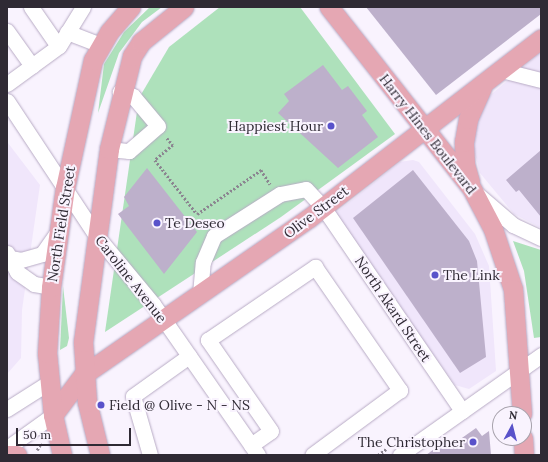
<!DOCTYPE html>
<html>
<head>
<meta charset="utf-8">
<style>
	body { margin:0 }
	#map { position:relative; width:548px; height:462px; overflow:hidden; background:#f9f3fe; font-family:Lora,serif }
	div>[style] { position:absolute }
	.built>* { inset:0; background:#f0e6fb }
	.green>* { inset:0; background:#aee1bb }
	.building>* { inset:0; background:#bdb0cb }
	.path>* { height:2.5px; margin-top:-1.25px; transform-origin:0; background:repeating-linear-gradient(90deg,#8b8590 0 2px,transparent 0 4px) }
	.roads { filter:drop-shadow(0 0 1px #b8abc5) drop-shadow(0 0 1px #b8abc5) }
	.minor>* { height:15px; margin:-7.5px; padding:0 7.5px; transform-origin:7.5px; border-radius:7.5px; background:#fff }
	.major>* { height:19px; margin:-9.5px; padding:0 9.5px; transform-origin:9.5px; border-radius:9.5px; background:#e5a7b3 }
	.dots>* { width:11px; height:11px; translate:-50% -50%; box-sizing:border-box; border:2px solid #f9f3fe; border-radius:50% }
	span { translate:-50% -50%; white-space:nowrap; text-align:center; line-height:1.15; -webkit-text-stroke:4px #f9f3fe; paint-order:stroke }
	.poi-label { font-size:14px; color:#2f2a34 }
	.right { translate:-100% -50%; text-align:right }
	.left { translate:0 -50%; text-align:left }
	.street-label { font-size:14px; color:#2f2a34 }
	.frame { position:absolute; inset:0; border:8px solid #2f2a34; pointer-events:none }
	.north { position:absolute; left:492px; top:406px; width:40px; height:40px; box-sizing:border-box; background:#f9f3fe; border:1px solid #a8a3ad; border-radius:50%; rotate:7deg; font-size:11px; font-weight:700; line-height:16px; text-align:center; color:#2f2a34 }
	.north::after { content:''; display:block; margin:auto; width:14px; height:18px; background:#5952ca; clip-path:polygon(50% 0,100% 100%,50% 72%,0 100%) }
	.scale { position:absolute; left:16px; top:428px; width:115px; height:18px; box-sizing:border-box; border:2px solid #2f2a34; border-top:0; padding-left:5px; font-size:12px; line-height:14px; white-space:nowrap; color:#2f2a34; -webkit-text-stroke:3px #f9f3fe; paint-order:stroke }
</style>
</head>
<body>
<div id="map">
	<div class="built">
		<i style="clip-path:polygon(541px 52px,541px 228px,514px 214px,480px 173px,473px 146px,475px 124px,487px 98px)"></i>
		<i style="clip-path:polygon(8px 143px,40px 185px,22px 310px,21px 358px,7px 374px)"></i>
		<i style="clip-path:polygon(413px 160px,419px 162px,475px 234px,489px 266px,496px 371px,469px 389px,455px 385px,333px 215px,400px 162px)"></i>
	</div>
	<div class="green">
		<i style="clip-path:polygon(150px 7px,162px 7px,142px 22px,119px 53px,98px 113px,104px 64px,124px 32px)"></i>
		<i style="clip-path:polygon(220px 7px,300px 7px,395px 134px,281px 217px,105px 332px,139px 98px,169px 47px)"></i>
		<i style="clip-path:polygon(513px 241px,541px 250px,541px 337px,534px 338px,524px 271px)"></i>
		<i style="clip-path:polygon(63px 286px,69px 338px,67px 346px,60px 350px)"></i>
	</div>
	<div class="building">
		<i style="clip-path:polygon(366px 7px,541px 7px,541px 14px,436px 95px)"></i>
		<i style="clip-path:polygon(323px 65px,342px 90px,348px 86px,367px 111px,362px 115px,378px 137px,338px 168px,278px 113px,289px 101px,284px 94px)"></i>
		<i style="clip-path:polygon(541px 150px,541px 217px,519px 190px,516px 192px,506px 180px)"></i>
		<i style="clip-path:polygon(147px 168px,197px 232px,164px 274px,118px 214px,129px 206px,124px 197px)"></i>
		<i style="clip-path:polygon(413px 170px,469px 241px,477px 261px,486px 357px,460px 373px,353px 218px)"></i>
		<i style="clip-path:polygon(476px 428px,482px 436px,489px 431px,491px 455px,426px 455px,448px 439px,452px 445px)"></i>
	</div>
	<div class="path">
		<i style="left:167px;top:138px;width:9px;rotate:49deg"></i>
		<i style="left:173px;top:145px;width:23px;rotate:140deg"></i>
		<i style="left:155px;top:160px;width:68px;rotate:52.1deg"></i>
		<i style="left:197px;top:214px;width:78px;rotate:-34.5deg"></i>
		<i style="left:261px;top:170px;width:17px;rotate:57deg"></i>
		<i style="left:37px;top:450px;width:8px;rotate:-60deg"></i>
		<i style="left:378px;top:455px;width:10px;rotate:-37deg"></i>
	</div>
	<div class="roads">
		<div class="minor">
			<i style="left:31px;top:7px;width:47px;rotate:55.3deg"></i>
			<i style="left:7px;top:31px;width:43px;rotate:54.5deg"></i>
			<i style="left:67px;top:32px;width:36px;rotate:21deg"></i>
			<i style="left:501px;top:70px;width:41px;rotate:14deg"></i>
			<i style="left:7px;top:84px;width:64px;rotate:-36.2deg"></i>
			<i style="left:59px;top:46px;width:46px;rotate:-58.4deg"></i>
			<i style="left:7px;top:101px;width:159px;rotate:56.5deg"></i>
			<i style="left:95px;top:234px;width:91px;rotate:50.4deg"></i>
			<i style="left:153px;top:304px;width:184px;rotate:55.2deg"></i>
			<i style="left:109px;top:149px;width:20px;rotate:6deg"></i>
			<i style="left:129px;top:151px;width:38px;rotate:-41deg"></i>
			<i style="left:158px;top:126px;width:39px;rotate:-130deg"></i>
			<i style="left:133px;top:96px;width:14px;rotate:-163deg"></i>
			<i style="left:477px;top:194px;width:48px;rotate:40.7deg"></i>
			<i style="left:513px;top:225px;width:31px;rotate:25deg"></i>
			<i style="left:7px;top:253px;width:21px;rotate:62deg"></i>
			<i style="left:17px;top:272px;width:21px;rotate:35deg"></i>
			<i style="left:34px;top:284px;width:17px;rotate:10deg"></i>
			<i style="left:10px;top:258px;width:11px;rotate:10deg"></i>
			<i style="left:21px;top:260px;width:22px;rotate:-16deg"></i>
			<i style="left:42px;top:254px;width:29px;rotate:-55deg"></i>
			<i style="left:200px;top:294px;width:32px;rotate:-85deg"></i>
			<i style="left:203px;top:262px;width:28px;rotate:-67deg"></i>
			<i style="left:214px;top:236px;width:78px;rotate:-32.5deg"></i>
			<i style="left:280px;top:194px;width:26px;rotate:-11deg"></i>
			<i style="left:306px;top:189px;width:25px;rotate:47deg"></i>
			<i style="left:323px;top:207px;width:247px;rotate:55.7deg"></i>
			<i style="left:7px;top:409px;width:49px;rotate:-32.4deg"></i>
			<i style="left:251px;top:445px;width:24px;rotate:-35deg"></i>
			<i style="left:271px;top:431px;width:111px;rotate:-124.7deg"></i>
			<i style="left:208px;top:340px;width:130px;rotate:-34.3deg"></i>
			<i style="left:315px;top:267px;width:150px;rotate:55.4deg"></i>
			<i style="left:400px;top:390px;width:109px;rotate:143.5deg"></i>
			<i style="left:7px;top:448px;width:57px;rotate:-35.7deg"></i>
			<i style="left:150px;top:455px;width:61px;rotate:-106.1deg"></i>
			<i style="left:133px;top:396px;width:69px;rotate:-35.5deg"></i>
			<i style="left:400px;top:455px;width:173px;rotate:-35.3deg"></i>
		</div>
		<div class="major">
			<i style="left:329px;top:7px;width:231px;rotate:51.8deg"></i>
			<i style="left:472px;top:189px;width:45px;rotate:62.3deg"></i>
			<i style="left:493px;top:229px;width:63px;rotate:71.6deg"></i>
			<i style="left:513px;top:289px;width:125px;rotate:85.9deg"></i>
			<i style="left:470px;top:182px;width:19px;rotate:-106deg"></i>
			<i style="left:465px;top:164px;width:22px;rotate:-93deg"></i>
			<i style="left:464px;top:142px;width:23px;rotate:-80deg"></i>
			<i style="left:468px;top:119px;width:34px;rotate:-66deg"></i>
			<i style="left:53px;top:415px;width:50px;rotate:-53.1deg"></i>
			<i style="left:83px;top:375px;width:275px;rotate:-34.8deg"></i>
			<i style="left:309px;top:218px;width:293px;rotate:-37.7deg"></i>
			<i style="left:523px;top:438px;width:17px;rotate:87deg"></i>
			<i style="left:7px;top:455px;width:10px"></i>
			<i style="left:62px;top:455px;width:41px;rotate:-102.7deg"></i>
			<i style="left:53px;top:415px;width:62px;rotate:-95.5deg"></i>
			<i style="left:47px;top:353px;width:66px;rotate:-86.5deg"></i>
			<i style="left:51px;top:287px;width:100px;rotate:-82deg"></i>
			<i style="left:65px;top:188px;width:131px;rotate:-77.7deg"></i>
			<i style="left:93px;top:60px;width:32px;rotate:-60deg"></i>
			<i style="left:109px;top:32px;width:33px;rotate:-49deg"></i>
			<i style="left:100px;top:455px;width:55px;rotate:-103.8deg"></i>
			<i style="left:87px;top:402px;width:60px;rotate:-93.8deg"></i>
			<i style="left:83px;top:342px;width:195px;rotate:-82.3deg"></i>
			<i style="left:109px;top:149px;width:96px;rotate:-76.1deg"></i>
			<i style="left:132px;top:56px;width:17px;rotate:-57deg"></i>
			<i style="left:141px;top:42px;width:55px;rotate:-39.1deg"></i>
		</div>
	</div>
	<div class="dots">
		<i style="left:331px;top:126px;background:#5952ca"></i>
		<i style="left:157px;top:223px;background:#5952ca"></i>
		<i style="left:435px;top:275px;background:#5952ca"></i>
		<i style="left:101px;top:405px;background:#5952ca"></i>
		<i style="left:473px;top:442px;background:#5952ca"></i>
	</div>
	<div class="poi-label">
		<span class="right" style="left:323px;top:126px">Happiest Hour</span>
		<span class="left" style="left:165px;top:223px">Te Deseo</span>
		<span class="left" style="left:443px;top:275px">The Link</span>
		<span class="left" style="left:109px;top:405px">Field @ Olive - N - NS</span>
		<span class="right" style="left:465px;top:442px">The Christopher</span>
	</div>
	<div class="street-label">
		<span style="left:428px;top:134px;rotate:52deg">Harry Hines Boulevard</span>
		<span style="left:316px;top:212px;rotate:-37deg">Olive Street</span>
		<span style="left:61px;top:224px;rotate:-81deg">North Field Street</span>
		<span style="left:131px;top:279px;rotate:52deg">Caroline Avenue</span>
		<span style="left:393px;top:309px;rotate:56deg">North Akard Street</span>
	</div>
	<div class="frame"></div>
	<div class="north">N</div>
	<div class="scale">50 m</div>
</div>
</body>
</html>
